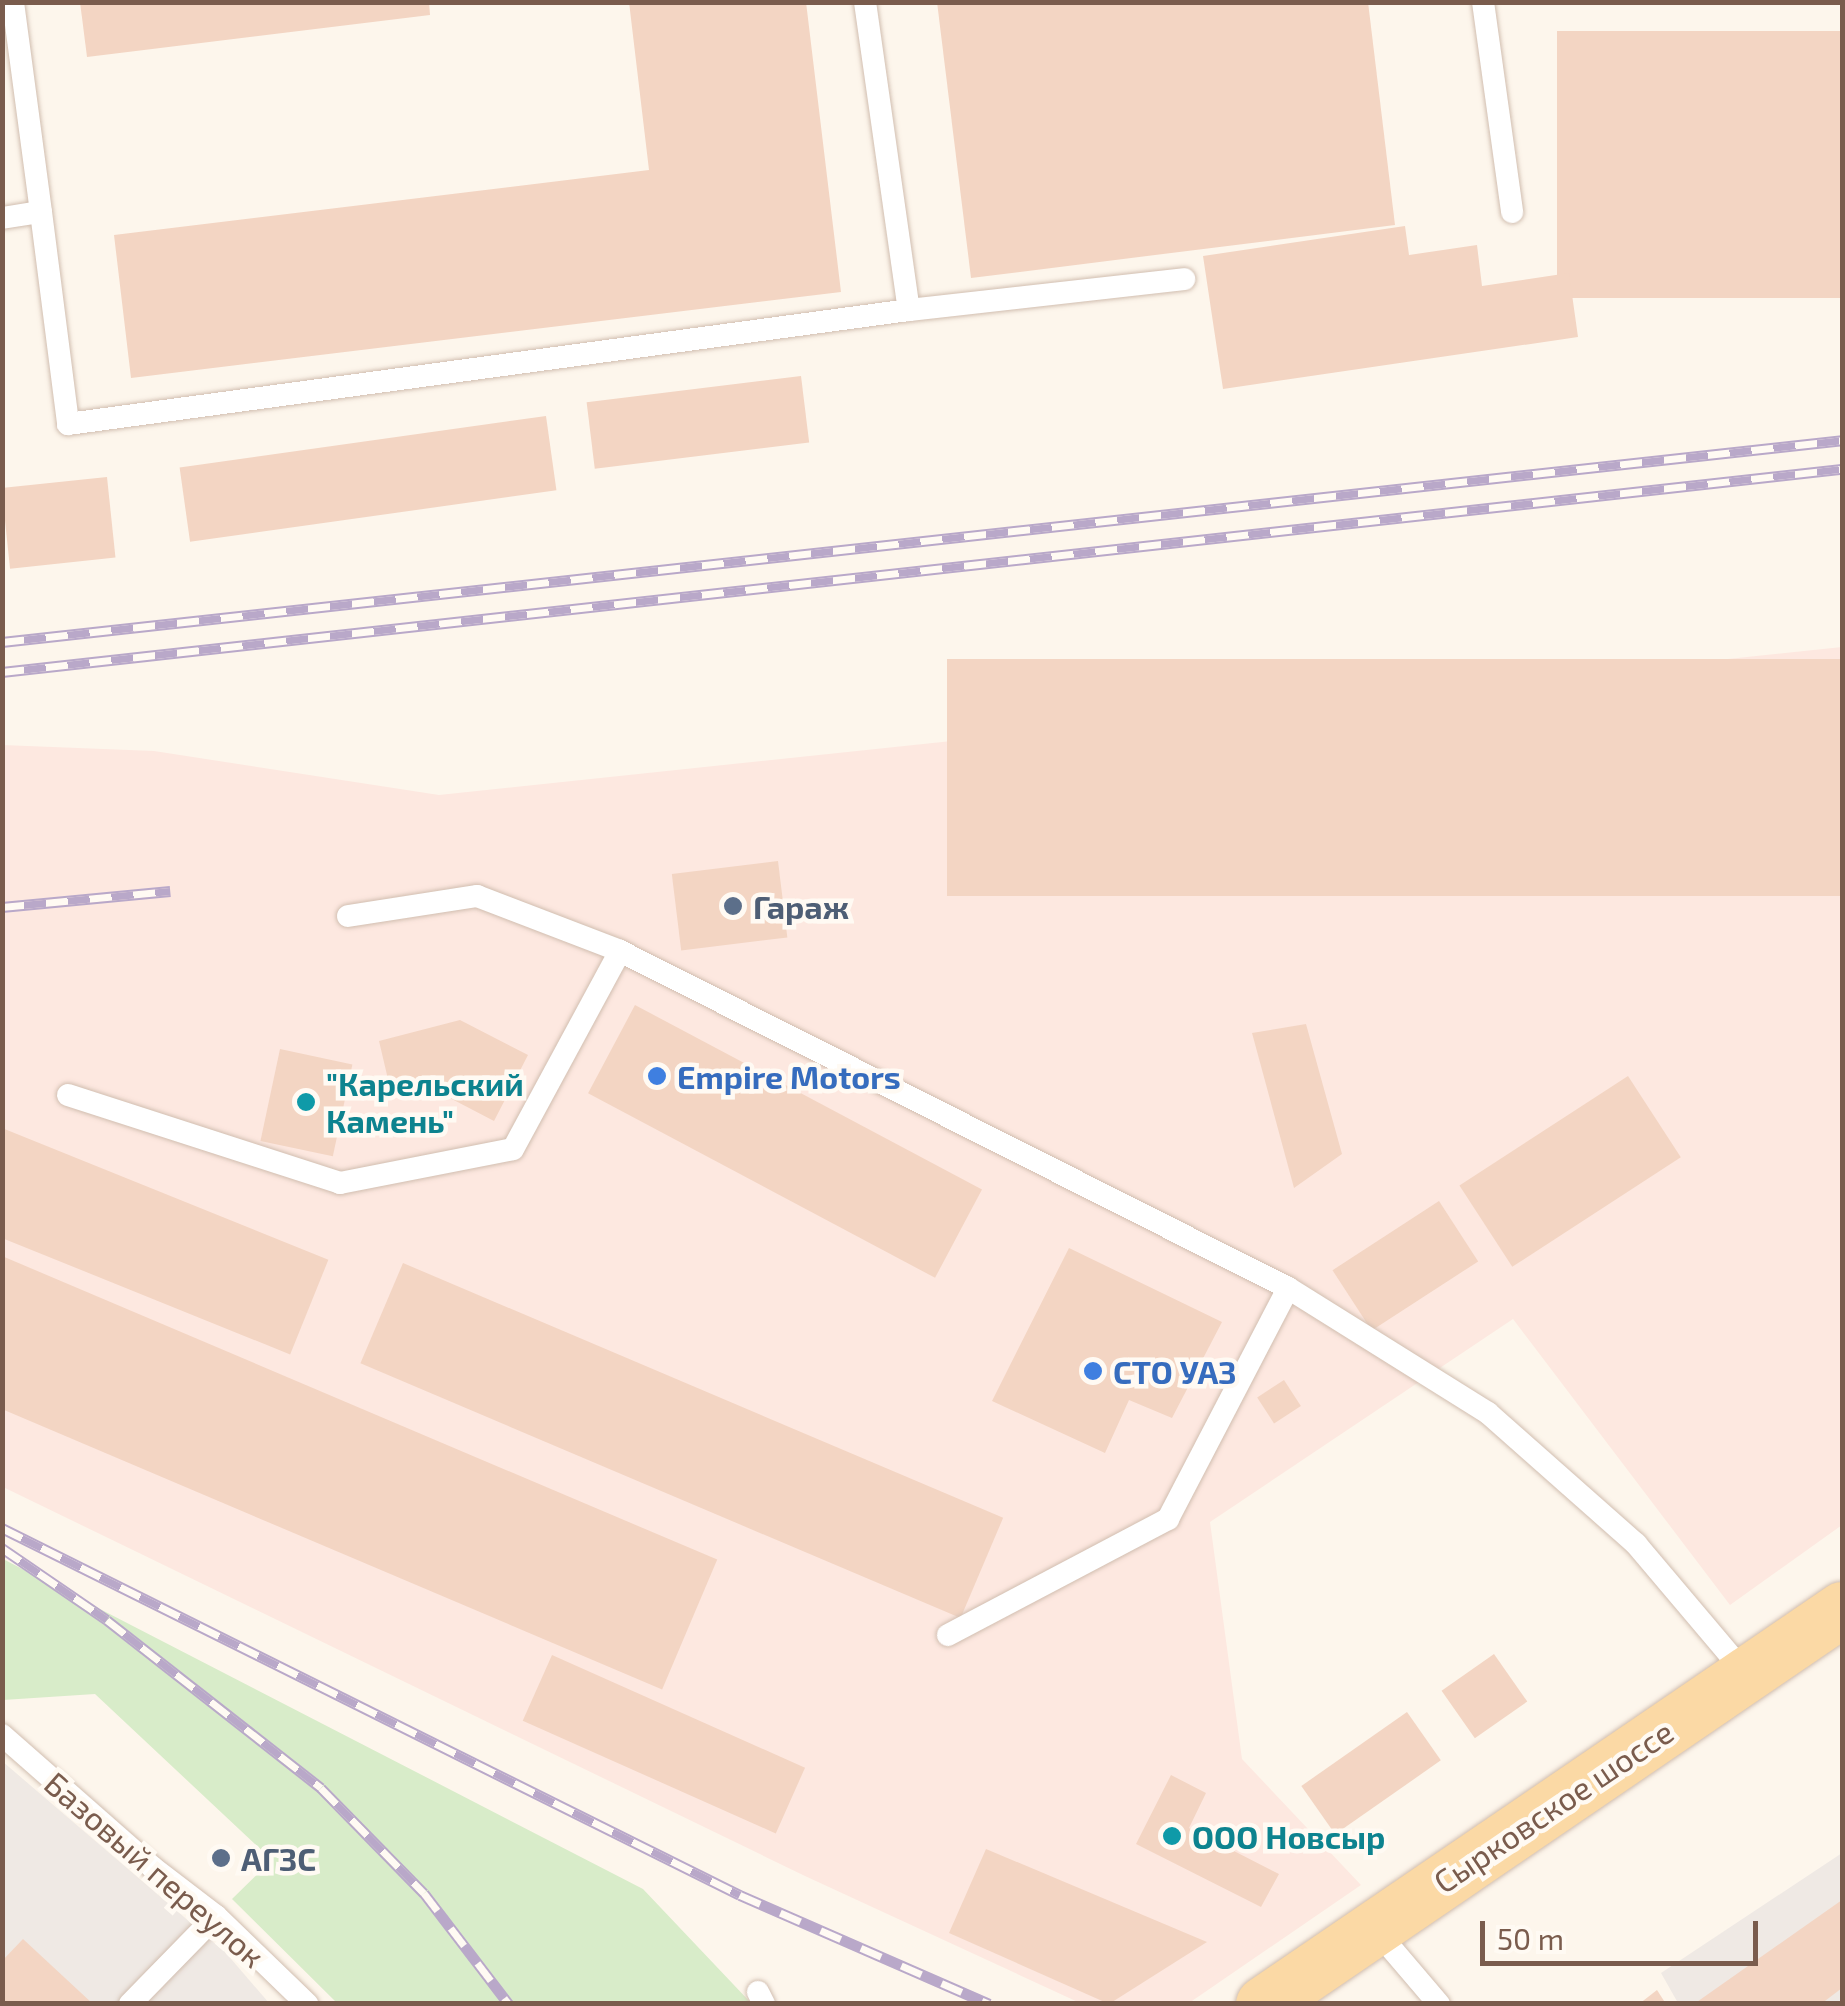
<!DOCTYPE html>
<html>
<head>
<meta charset="utf-8">
<style>
	body { margin:0 }
	#map { position:relative; width:1845px; height:2006px; overflow:hidden; background:#fdf6ec; font-family:"Exo 2",sans-serif }
	div>[style] { position:absolute }
	.commercial>* { inset:0; background:#fde8e0 }
	.industrial>* { inset:0; background:#efe9e4 }
	.green>* { inset:0; background:#d8ecc9 }
	.building>* { inset:0; background:#f3d5c3; transform-origin:0 0 }
	.roads { filter:drop-shadow(0 0 2px #d1beb0) drop-shadow(0 0 2px #d1beb0) }
	.service>* { height:22px; margin:-11px; padding:0 11px; transform-origin:11px; border-radius:11px; background:#fff }
	.primary>* { height:55px; margin:-27.5px; padding:0 27.5px; transform-origin:27.5px; border-radius:27.5px; background:#fbd9a5 }
	.rail>* { height:11px; margin-top:-5.5px; transform-origin:0; background:repeating-linear-gradient(90deg,#fffaf3 0 22px,#b9a8c9 0 44px); box-sizing:border-box; border-block:2px solid #b9a8c9 }
	.dots>* { width:28px; height:28px; translate:-50% -50%; box-sizing:border-box; border:5px solid #fffaf3; border-radius:50% }
	span { translate:-50% -50%; white-space:nowrap; text-align:center; line-height:1.15; -webkit-text-stroke:9px #fffaf3; paint-order:stroke }
	.service-label { font-size:32px; color:#4e5e75; font-weight:700 }
	.left { translate:0 -50%; text-align:left }
	.shop-label { font-size:32px; color:#366cbe; font-weight:700 }
	.culture-label { font-size:32px; color:#0d838f; font-weight:700 }
	.street-label { font-size:32px; color:#7a5c4d }
	.frame { position:absolute; inset:0; border:5px solid #7a5c4d; pointer-events:none }
	.scale { position:absolute; left:1480px; top:1921px; width:278px; height:45px; box-sizing:border-box; border:5px solid #7a5c4d; border-top:0; padding-left:12px; font-size:30px; line-height:35px; white-space:nowrap; color:#7a5c4d; -webkit-text-stroke:8px #fffaf3; paint-order:stroke }
</style>
</head>
<body>
<div id="map">
	<div class="commercial">
		<i style="clip-path:polygon(1842px 647px,1842px 1525px,1730px 1605px,1513px 1319px,1210px 1522px,1242px 1759px,1361px 1885px,1189px 2003px,1080px 2003px,805px 1876px,3px 1487px,2px 745px,154px 751px,439px 795px)"></i>
	</div>
	<div class="industrial">
		<i style="clip-path:polygon(2px 1761px,226px 1953px,269px 2003px,3px 2003px)"></i>
		<i style="clip-path:polygon(1842px 1853px,1842px 2003px,1678px 2003px,1661px 1973px)"></i>
	</div>
	<div class="green">
		<i style="clip-path:polygon(3px 1559px,643px 1889px,751px 2003px,337px 2003px,232px 1899px,272px 1860px,95px 1694px,3px 1700px)"></i>
	</div>
	<div class="building">
		<i style="clip-path:polygon(80px 2px,429px 2px,430px 15px,87px 57px)"></i>
		<i style="clip-path:polygon(629px 2px,806px 2px,841px 292px,131px 378px,114px 235px,649px 170px)"></i>
		<i style="clip-path:polygon(937px 2px,1368px 2px,1395px 225px,971px 278px)"></i>
		<i style="left:1842px;top:31px;width:267px;height:285px;rotate:90deg"></i>
		<i style="clip-path:polygon(1405px 226px,1409px 255px,1477px 245px,1482px 286px,1569px 273px,1578px 337px,1223px 389px,1203px 256px)"></i>
		<i style="left:801px;top:376px;width:67px;height:216px;rotate:83deg"></i>
		<i style="left:546px;top:416px;width:75px;height:370px;rotate:82deg"></i>
		<i style="left:107px;top:477px;width:81px;height:106px;rotate:84deg"></i>
		<i style="left:1842px;top:659px;width:237px;height:895px;rotate:90deg"></i>
		<i style="left:778px;top:861px;width:77px;height:107px;rotate:83deg"></i>
		<i style="left:635px;top:1005px;width:393px;height:100px;rotate:28deg"></i>
		<i style="clip-path:polygon(460px 1020px,528px 1055px,494px 1121px,423px 1084px,391px 1092px,379px 1041px)"></i>
		<i style="clip-path:polygon(1306px 1024px,1342px 1154px,1294px 1188px,1252px 1033px)"></i>
		<i style="left:280px;top:1049px;width:74px;height:94px;rotate:12deg"></i>
		<i style="left:1628px;top:1076px;width:97px;height:201px;rotate:57deg"></i>
		<i style="left:2px;top:1128px;width:352px;height:102px;rotate:22deg"></i>
		<i style="left:1439px;top:1201px;width:72px;height:127px;rotate:57deg"></i>
		<i style="clip-path:polygon(1069px 1248px,1222px 1322px,1172px 1418px,1129px 1400px,1105px 1453px,992px 1401px)"></i>
		<i style="left:2px;top:1256px;width:777px;height:141px;rotate:23deg"></i>
		<i style="left:403px;top:1263px;width:652px;height:109px;rotate:23deg"></i>
		<i style="left:1284px;top:1380px;width:31px;height:32px;rotate:57deg"></i>
		<i style="left:1494px;top:1654px;width:58px;height:64px;rotate:55deg"></i>
		<i style="left:552px;top:1655px;width:277px;height:72px;rotate:24deg"></i>
		<i style="left:1407px;top:1712px;width:59px;height:129px;rotate:55deg"></i>
		<i style="clip-path:polygon(1171px 1775px,1206px 1793px,1189px 1828px,1279px 1874px,1261px 1907px,1136px 1844px)"></i>
		<i style="clip-path:polygon(986px 1849px,1207px 1942px,1109px 2004px,949px 1933px)"></i>
		<i style="clip-path:polygon(1842px 1900px,1842px 1988px,1821px 2004px,1694px 2004px)"></i>
		<i style="clip-path:polygon(23px 1939px,93px 2004px,2px 2004px,2px 1961px)"></i>
		<i style="clip-path:polygon(1657px 1990px,1666px 2004px,1639px 2004px)"></i>
	</div>
	<div class="roads">
		<div class="service">
			<i style="left:865px;top:2px;width:311px;rotate:81.9deg"></i>
			<i style="left:1483px;top:2px;width:212px;rotate:82.1deg"></i>
			<i style="left:41px;top:212px;width:214px;rotate:82.7deg"></i>
			<i style="left:68px;top:424px;width:849px;rotate:-7.72deg"></i>
			<i style="left:909px;top:310px;width:277px;rotate:-6.4deg"></i>
			<i style="left:2px;top:218px;width:39px;rotate:-9deg"></i>
			<i style="left:41px;top:212px;width:212px;rotate:-97.6deg"></i>
			<i style="left:348px;top:916px;width:131px;rotate:-8.8deg"></i>
			<i style="left:477px;top:896px;width:153px;rotate:21deg"></i>
			<i style="left:620px;top:951px;width:748px;rotate:26.77deg"></i>
			<i style="left:1288px;top:1288px;width:236px;rotate:32deg"></i>
			<i style="left:1488px;top:1413px;width:198px;rotate:41.5deg"></i>
			<i style="left:1636px;top:1544px;width:170px;rotate:49.8deg"></i>
			<i style="left:68px;top:1095px;width:286px;rotate:17.9deg"></i>
			<i style="left:340px;top:1183px;width:176px;rotate:-11.1deg"></i>
			<i style="left:513px;top:1149px;width:225px;rotate:-61.6deg"></i>
			<i style="left:948px;top:1635px;width:249px;rotate:-27.8deg"></i>
			<i style="left:1168px;top:1519px;width:260px;rotate:-62.5deg"></i>
			<i style="left:2px;top:1735px;width:200px;rotate:41.3deg"></i>
			<i style="left:152px;top:1867px;width:81px;rotate:37.4deg"></i>
			<i style="left:216px;top:1916px;width:127px;rotate:44deg"></i>
			<i style="left:1374px;top:1928px;width:100px;rotate:49.5deg"></i>
			<i style="left:758px;top:1992px;width:13px;rotate:63deg"></i>
			<i style="left:130px;top:2004px;width:123px;rotate:-45.7deg"></i>
		</div>
		<div class="primary">
			<i style="left:1263px;top:2004px;width:701px;rotate:-34.3deg"></i>
		</div>
	</div>
	<div class="rail">
		<i style="left:2px;top:642px;width:1851px;rotate:-6.26deg"></i>
		<i style="left:2px;top:672px;width:1851px;rotate:-6.3deg"></i>
		<i style="left:2px;top:907px;width:169px;rotate:-5.4deg"></i>
		<i style="left:2px;top:1528px;width:824px;rotate:26.44deg"></i>
		<i style="left:740px;top:1895px;width:272px;rotate:23.6deg"></i>
		<i style="left:2px;top:1548px;width:127px;rotate:34.4deg"></i>
		<i style="left:107px;top:1620px;width:272px;rotate:38.1deg"></i>
		<i style="left:321px;top:1788px;width:147px;rotate:45.6deg"></i>
		<i style="left:424px;top:1893px;width:140px;rotate:52.6deg"></i>
	</div>
	<div class="dots">
		<i style="left:733px;top:906px;background:#5c6f8a"></i>
		<i style="left:657px;top:1076px;background:#3f7fe0"></i>
		<i style="left:306px;top:1102px;background:#0f9aa8"></i>
		<i style="left:1093px;top:1371px;background:#3f7fe0"></i>
		<i style="left:1172px;top:1836px;background:#0f9aa8"></i>
		<i style="left:221px;top:1858px;background:#5c6f8a"></i>
	</div>
	<div class="service-label">
		<span class="left" style="left:753px;top:906px">Гараж</span>
		<span class="left" style="left:241px;top:1858px">АГЗС</span>
	</div>
	<div class="shop-label">
		<span class="left" style="left:677px;top:1076px">Empire Motors</span>
		<span class="left" style="left:1113px;top:1371px">СТО УАЗ</span>
	</div>
	<div class="culture-label">
		<span class="left" style="left:326px;top:1102px">"Карельский<br>Камень"</span>
		<span class="left" style="left:1192px;top:1836px">ООО Новсыр</span>
	</div>
	<div class="street-label">
		<span style="left:1553px;top:1806px;rotate:-34deg">Сырковское шоссе</span>
		<span style="left:155px;top:1869px;rotate:41deg">Базовый переулок</span>
	</div>
	<div class="frame"></div>
	<div class="scale">50 m</div>
</div>
</body>
</html>
